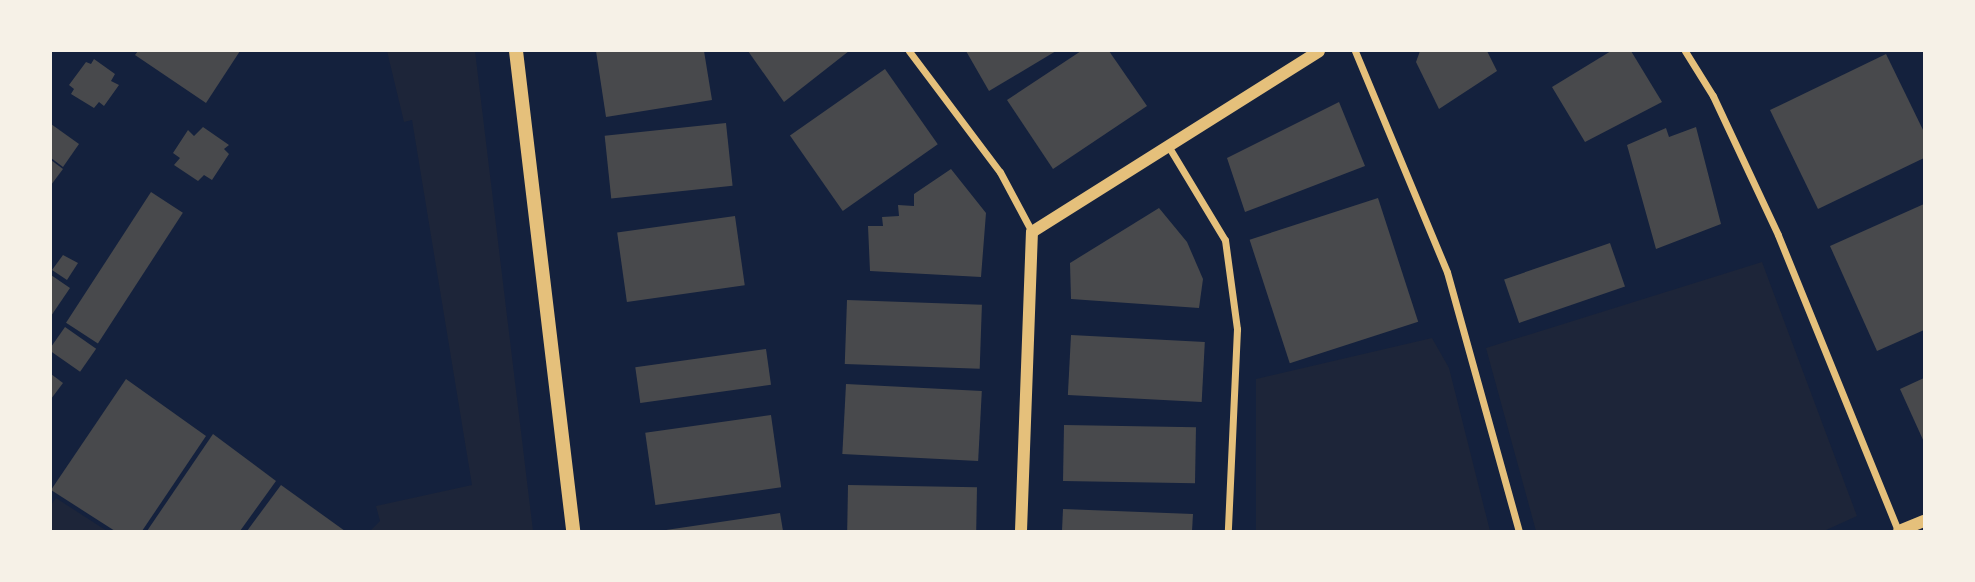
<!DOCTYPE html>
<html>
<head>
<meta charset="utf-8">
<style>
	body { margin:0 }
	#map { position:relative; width:1975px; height:582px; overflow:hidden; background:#14213d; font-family:"PT Serif",serif }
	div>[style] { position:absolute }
	.green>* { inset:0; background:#1d2539 }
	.building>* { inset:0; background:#48494c; transform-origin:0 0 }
	.minor>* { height:7px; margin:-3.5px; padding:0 3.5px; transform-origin:3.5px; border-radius:3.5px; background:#e5c07b }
	.tertiary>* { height:12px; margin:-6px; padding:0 6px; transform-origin:6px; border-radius:6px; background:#e5c07b }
	.secondary>* { height:14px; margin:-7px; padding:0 7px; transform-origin:7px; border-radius:7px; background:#e5c07b }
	span { translate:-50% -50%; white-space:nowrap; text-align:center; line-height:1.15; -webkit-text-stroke:5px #f6f1e7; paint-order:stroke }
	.frame { position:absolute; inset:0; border:52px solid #f6f1e7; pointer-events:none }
</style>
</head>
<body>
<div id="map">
	<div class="green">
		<i style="clip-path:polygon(387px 51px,475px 51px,533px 531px,370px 531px,380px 521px,376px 506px,472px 485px,412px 120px,404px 122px)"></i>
		<i style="clip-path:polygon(1762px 262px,1857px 516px,1824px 531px,1536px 531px,1486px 348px)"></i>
		<i style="clip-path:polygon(1432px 338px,1449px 368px,1490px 531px,1256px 531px,1256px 379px)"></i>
		<i style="clip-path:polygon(56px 498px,107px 531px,51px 531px,51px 505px)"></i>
	</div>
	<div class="building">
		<i style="clip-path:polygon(138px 51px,240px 51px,206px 103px,135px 55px)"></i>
		<i style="clip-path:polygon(596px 51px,704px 51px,712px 100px,606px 117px)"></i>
		<i style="clip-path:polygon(748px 51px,849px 51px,784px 102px)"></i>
		<i style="clip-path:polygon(966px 51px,1056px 51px,989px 91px)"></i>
		<i style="clip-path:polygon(1081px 51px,1109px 51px,1147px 106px,1053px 169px,1007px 100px)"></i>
		<i style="clip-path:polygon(1420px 51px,1487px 51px,1497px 71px,1439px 109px,1416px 62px)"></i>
		<i style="clip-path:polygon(1611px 51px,1631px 51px,1662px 102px,1585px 142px,1552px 87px)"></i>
		<i style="clip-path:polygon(1886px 54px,1924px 132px,1924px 158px,1818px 209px,1770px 110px)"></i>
		<i style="clip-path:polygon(94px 59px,115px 74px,111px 81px,119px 85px,104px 106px,99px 102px,94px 108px,71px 94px,74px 89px,69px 85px,86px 62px,91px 64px)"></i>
		<i style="left:885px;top:69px;width:92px;height:116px;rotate:55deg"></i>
		<i style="clip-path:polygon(1339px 102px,1365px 166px,1245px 212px,1227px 158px)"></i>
		<i style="left:726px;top:123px;width:63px;height:122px;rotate:84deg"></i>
		<i style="clip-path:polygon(51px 124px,79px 144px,63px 167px,51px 158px)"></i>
		<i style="clip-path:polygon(203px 127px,229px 145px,224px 149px,229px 154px,212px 180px,204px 175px,198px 181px,174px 165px,180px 158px,173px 153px,188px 130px,194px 136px)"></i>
		<i style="clip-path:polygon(1696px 127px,1721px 224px,1656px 249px,1627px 145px,1666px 128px,1669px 137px)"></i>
		<i style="clip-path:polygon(51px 160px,63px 169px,51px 185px)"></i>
		<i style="clip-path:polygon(951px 169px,986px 213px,981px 277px,870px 271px,868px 226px,883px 226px,882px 217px,899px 216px,898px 205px,914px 206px,914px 194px)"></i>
		<i style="left:151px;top:192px;width:38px;height:156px;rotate:33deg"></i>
		<i style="left:1378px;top:198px;width:130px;height:135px;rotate:72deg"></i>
		<i style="clip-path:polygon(1924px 204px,1924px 330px,1877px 351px,1830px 246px)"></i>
		<i style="clip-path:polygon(1159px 208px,1187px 242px,1203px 279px,1199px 308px,1071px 299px,1070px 263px)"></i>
		<i style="left:735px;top:216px;width:70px;height:119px;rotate:82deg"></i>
		<i style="left:1610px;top:243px;width:46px;height:112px;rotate:71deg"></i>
		<i style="clip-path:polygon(63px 255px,78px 263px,67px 280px,52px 270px)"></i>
		<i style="clip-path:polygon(51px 275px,70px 288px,51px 316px)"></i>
		<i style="left:847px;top:300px;width:135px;height:64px;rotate:2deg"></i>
		<i style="left:65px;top:327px;width:38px;height:28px;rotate:35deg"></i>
		<i style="left:1071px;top:335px;width:134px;height:60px;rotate:3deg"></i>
		<i style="left:766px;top:349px;width:36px;height:132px;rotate:82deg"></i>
		<i style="clip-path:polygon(51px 374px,63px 383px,51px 399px)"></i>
		<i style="clip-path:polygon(1924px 378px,1924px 442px,1900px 389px)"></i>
		<i style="clip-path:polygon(126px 379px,206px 436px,142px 531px,115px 531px,51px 490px)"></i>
		<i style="left:846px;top:384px;width:136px;height:70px;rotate:3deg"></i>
		<i style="left:771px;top:415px;width:73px;height:127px;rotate:82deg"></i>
		<i style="left:1064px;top:425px;width:132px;height:56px;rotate:1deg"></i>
		<i style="clip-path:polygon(213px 434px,276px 481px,240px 531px,147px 531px)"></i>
		<i style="clip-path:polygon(281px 485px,345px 531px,247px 531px)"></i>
		<i style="left:848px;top:485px;width:129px;height:46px;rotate:1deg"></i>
		<i style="clip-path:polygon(1063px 509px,1193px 514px,1192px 531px,1062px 531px)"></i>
		<i style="clip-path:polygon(780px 513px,783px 531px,667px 531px,666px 530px)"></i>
	</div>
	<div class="minor">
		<i style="left:909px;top:51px;width:151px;rotate:53.1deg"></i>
		<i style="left:1000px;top:172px;width:68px;rotate:61.9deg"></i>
		<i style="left:1355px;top:51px;width:239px;rotate:67.4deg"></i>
		<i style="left:1447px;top:272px;width:269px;rotate:74.5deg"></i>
		<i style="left:1685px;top:51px;width:53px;rotate:58.1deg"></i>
		<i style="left:1713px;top:96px;width:153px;rotate:64.9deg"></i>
		<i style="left:1778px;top:235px;width:319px;rotate:67.9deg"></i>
		<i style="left:1170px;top:149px;width:106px;rotate:58.9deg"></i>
		<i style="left:1225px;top:240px;width:90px;rotate:82.3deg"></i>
		<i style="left:1237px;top:329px;width:202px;rotate:92.6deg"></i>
	</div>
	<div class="tertiary">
		<i style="left:1021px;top:531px;width:299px;rotate:-87.9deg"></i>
		<i style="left:1032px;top:232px;width:339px;rotate:-32.2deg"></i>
		<i style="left:1899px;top:531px;width:27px;rotate:-22deg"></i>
	</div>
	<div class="secondary">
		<i style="left:516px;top:51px;width:483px;rotate:83.2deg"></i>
	</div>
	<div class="frame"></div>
</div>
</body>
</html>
